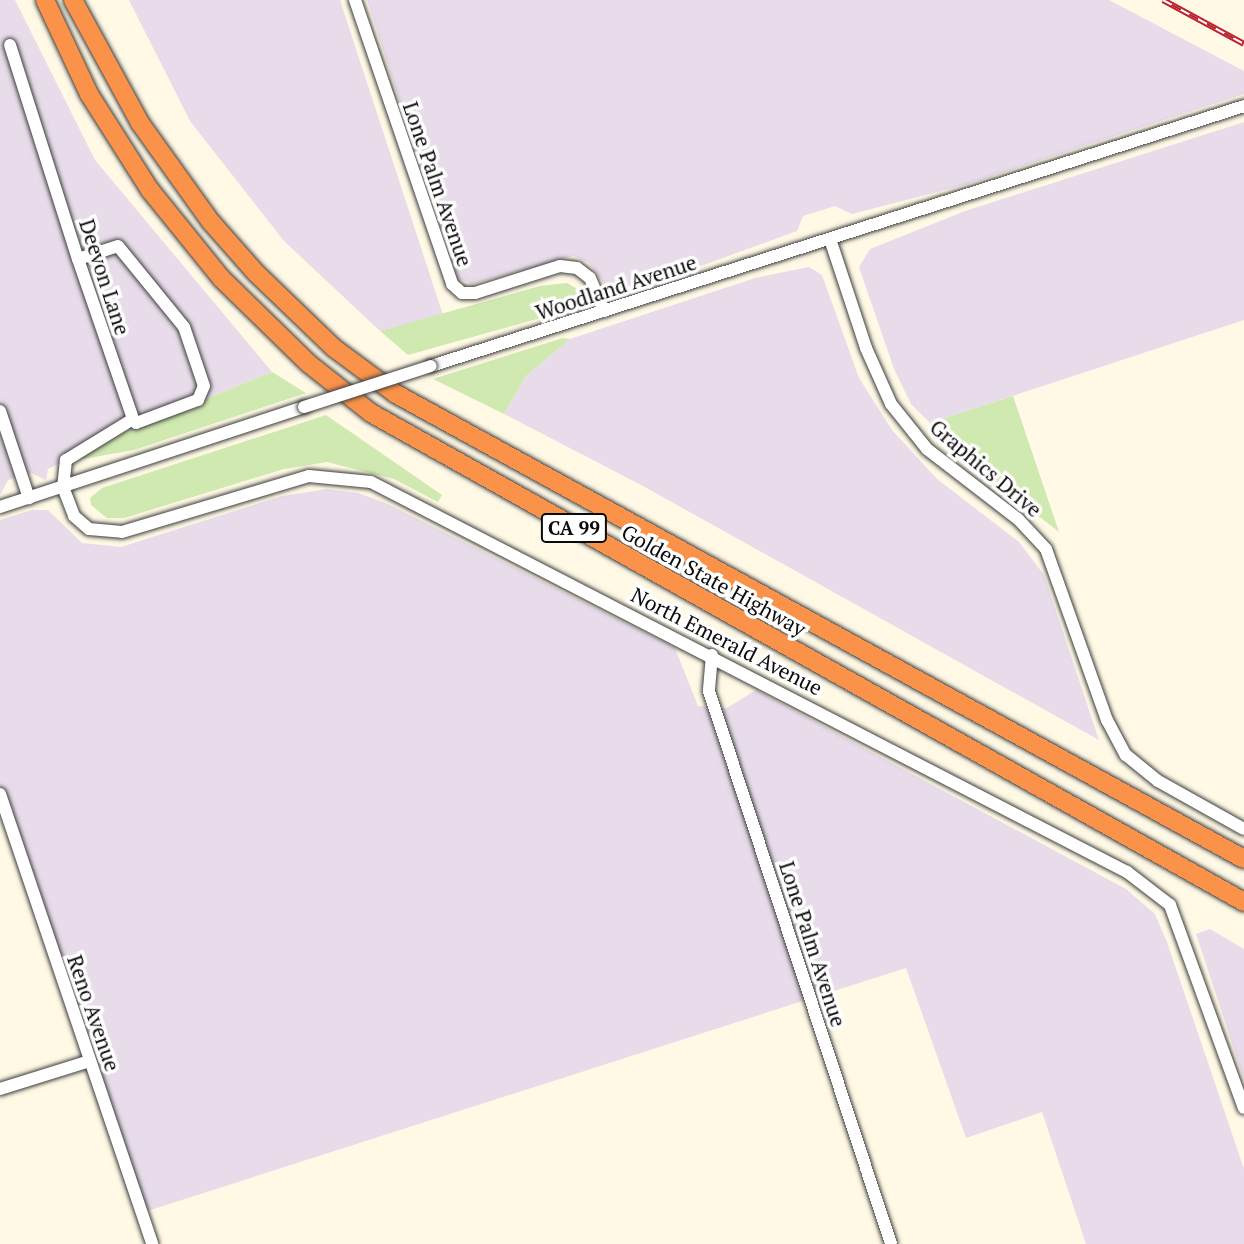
<!DOCTYPE html>
<html>
<head>
<meta charset="utf-8">
<style>
	body { margin:0 }
	#map { position:relative; width:1244px; height:1244px; overflow:hidden; background:#fff9e6; font-family:"PT Serif",serif }
	div>[style] { position:absolute }
	.industrial>* { inset:0; background:#e8dcea }
	.green>* { inset:0; background:#d0e9b0 }
	.roads { filter:drop-shadow(0 0 2px #3d3d3d) drop-shadow(0 0 2px #3d3d3d) }
	.minor>* { height:12px; margin:-6px; padding:0 6px; transform-origin:6px; border-radius:6px; background:#fff }
	.highway>* { height:18px; margin:-9px; padding:0 9px; transform-origin:9px; border-radius:9px; background:#fa9249 }
	.rail>* { height:6px; margin-top:-3px; transform-origin:0; background:repeating-linear-gradient(90deg,#fff 0 10px,#bd1f2d 0 20px); box-sizing:border-box; border-block:2px solid #bd1f2d }
	.bridges { filter:drop-shadow(0 0 2px #3d3d3d) drop-shadow(0 0 2px #3d3d3d) }
	.minor-bridge>* { height:12px; margin:-6px; padding:0 6px; transform-origin:6px; border-radius:6px; background:#fff }
	span { translate:-50% -50%; white-space:nowrap; text-align:center; line-height:1.15; -webkit-text-stroke:7px #fff; paint-order:stroke }
	.shield-label span { padding:2px 5px; background:#fff; border:2px solid; border-radius:5px; -webkit-text-stroke-width:0 }
	.shield-label { font-size:19px; color:#0a0a0a; font-weight:700 }
	.street-label { font-size:21px; color:#0a0a0a }
</style>
</head>
<body>
<div id="map">
	<div class="industrial">
		<i style="clip-path:polygon(0 0,15px 0,95px 160px,272px 372px,123px 433px,48px 469px,46px 480px,31px 473px,8px 480px,0 495px)"></i>
		<i style="clip-path:polygon(129px 0,340px 0,443px 315px,380px 331px,284px 241px,190px 121px)"></i>
		<i style="clip-path:polygon(367px 0,1109px 0,1244px 71px,1244px 94px,968px 184px,852px 214px,835px 206px,803px 216px,797px 231px,624px 294px,609px 290px,589px 263px,574px 256px,472px 284px,457px 278px)"></i>
		<i style="clip-path:polygon(1244px 122px,1244px 320px,930px 423px,911px 404px,894px 369px,859px 267px,870px 249px,965px 211px)"></i>
		<i style="clip-path:polygon(809px 267px,822px 275px,859px 378px,892px 430px,937px 479px,1019px 542px,1044px 575px,1099px 740px,643px 486px,504px 414px,526px 376px,570px 339px,755px 278px)"></i>
		<i style="clip-path:polygon(327px 489px,358px 493px,388px 504px,675px 648px,698px 706px,727px 708px,756px 690px,1126px 889px,1155px 914px,1167px 942px,1244px 1169px,1244px 1244px,1086px 1244px,1042px 1112px,966px 1138px,906px 968px,141px 1213px,0 786px,0 520px,32px 510px,48px 510px,82px 543px,121px 547px,282px 496px)"></i>
		<i style="clip-path:polygon(1210px 929px,1244px 949px,1244px 1079px,1196px 934px)"></i>
	</div>
	<div class="green">
		<i style="clip-path:polygon(567px 283px,581px 291px,582px 298px,575px 303px,537px 319px,408px 355px,380px 331px,540px 286px)"></i>
		<i style="clip-path:polygon(563px 338px,570px 339px,526px 376px,504px 414px,433px 379px)"></i>
		<i style="clip-path:polygon(272px 372px,306px 393px,134px 450px,72px 461px,123px 433px)"></i>
		<i style="clip-path:polygon(1013px 396px,1059px 532px,933px 434px,930px 423px)"></i>
		<i style="clip-path:polygon(326px 415px,442px 495px,438px 502px,394px 479px,327px 462px,284px 469px,124px 518px,107px 518px,91px 505px,90px 498px,102px 488px)"></i>
	</div>
	<div class="roads">
		<div class="minor">
			<i style="left:355px;top:0;width:300px;rotate:71.1deg"></i>
			<i style="left:452px;top:284px;width:13px;rotate:42deg"></i>
			<i style="left:462px;top:293px;width:13px"></i>
			<i style="left:475px;top:293px;width:89px;rotate:-17.6deg"></i>
			<i style="left:560px;top:266px;width:17px;rotate:7deg"></i>
			<i style="left:577px;top:268px;width:16px;rotate:38deg"></i>
			<i style="left:590px;top:278px;width:36px;rotate:67deg"></i>
			<i style="left:10px;top:45px;width:225px;rotate:72.4deg"></i>
			<i style="left:78px;top:259px;width:169px;rotate:71deg"></i>
			<i style="left:133px;top:419px;width:5px;rotate:53deg"></i>
			<i style="left:136px;top:423px;width:66px;rotate:-20.4deg"></i>
			<i style="left:198px;top:400px;width:15px;rotate:-67deg"></i>
			<i style="left:204px;top:386px;width:62px;rotate:-108.7deg"></i>
			<i style="left:184px;top:327px;width:104px;rotate:-129.2deg"></i>
			<i style="left:118px;top:246px;width:42px;rotate:162deg"></i>
			<i style="left:830px;top:239px;width:115px;rotate:71.7deg"></i>
			<i style="left:866px;top:348px;width:61px;rotate:65.9deg"></i>
			<i style="left:891px;top:404px;width:58px;rotate:51.3deg"></i>
			<i style="left:927px;top:449px;width:115px;rotate:37.6deg"></i>
			<i style="left:1018px;top:519px;width:41px;rotate:47deg"></i>
			<i style="left:1046px;top:549px;width:182px;rotate:70.4deg"></i>
			<i style="left:1107px;top:720px;width:40px;rotate:62deg"></i>
			<i style="left:1126px;top:755px;width:41px;rotate:39.1deg"></i>
			<i style="left:1158px;top:781px;width:98px;rotate:29.2deg"></i>
			<i style="left:431px;top:366px;width:854px;rotate:-17.73deg"></i>
			<i style="left:0;top:411px;width:92px;rotate:71.6deg"></i>
			<i style="left:133px;top:419px;width:79px;rotate:148.5deg"></i>
			<i style="left:66px;top:460px;width:27px;rotate:96deg"></i>
			<i style="left:63px;top:487px;width:31px;rotate:69deg"></i>
			<i style="left:74px;top:516px;width:20px;rotate:41deg"></i>
			<i style="left:89px;top:529px;width:33px;rotate:5deg"></i>
			<i style="left:122px;top:532px;width:195px;rotate:-16.7deg"></i>
			<i style="left:309px;top:476px;width:62px;rotate:5.5deg"></i>
			<i style="left:371px;top:482px;width:851px;rotate:27.29deg"></i>
			<i style="left:1127px;top:872px;width:54px;rotate:37.5deg"></i>
			<i style="left:1170px;top:905px;width:216px;rotate:70deg"></i>
			<i style="left:0;top:507px;width:320px;rotate:-18.2deg"></i>
			<i style="left:712px;top:655px;width:36px;rotate:95deg"></i>
			<i style="left:709px;top:691px;width:582px;rotate:71.78deg"></i>
			<i style="left:0;top:794px;width:475px;rotate:71.3deg"></i>
			<i style="left:0;top:1089px;width:94px;rotate:-17.3deg"></i>
		</div>
		<div class="highway">
			<i style="left:45px;top:0;width:104px;rotate:64.9deg"></i>
			<i style="left:89px;top:94px;width:114px;rotate:57.6deg"></i>
			<i style="left:150px;top:190px;width:113px;rotate:51.1deg"></i>
			<i style="left:221px;top:278px;width:122px;rotate:44.3deg"></i>
			<i style="left:308px;top:363px;width:80px;rotate:38.4deg"></i>
			<i style="left:371px;top:413px;width:1001px;rotate:29.25deg"></i>
			<i style="left:73px;top:0;width:140px;rotate:61.4deg"></i>
			<i style="left:140px;top:123px;width:122px;rotate:54.4deg"></i>
			<i style="left:211px;top:222px;width:68px;rotate:48.6deg"></i>
			<i style="left:256px;top:273px;width:108px;rotate:43.9deg"></i>
			<i style="left:334px;top:348px;width:77px;rotate:36.6deg"></i>
			<i style="left:396px;top:394px;width:967px;rotate:28.74deg"></i>
		</div>
	</div>
	<div class="rail">
		<i style="left:1163px;top:0;width:92px;rotate:28.5deg"></i>
	</div>
	<div class="bridges">
		<div class="minor-bridge">
			<i style="left:304px;top:407px;width:133px;rotate:-17.9deg"></i>
		</div>
	</div>
	<div class="shield-label">
		<span style="left:574px;top:528px">CA 99</span>
	</div>
	<div class="street-label">
		<span style="left:438px;top:184px;rotate:71deg">Lone Palm Avenue</span>
		<span style="left:105px;top:277px;rotate:72deg">Deevon Lane</span>
		<span style="left:616px;top:287px;rotate:-18deg">Woodland Avenue</span>
		<span style="left:986px;top:468px;rotate:40deg">Graphics Drive</span>
		<span style="left:714px;top:580px;rotate:29deg">Golden State Highway</span>
		<span style="left:727px;top:641px;rotate:27deg">North Emerald Avenue</span>
		<span style="left:813px;top:944px;rotate:72deg">Lone Palm Avenue</span>
		<span style="left:94px;top:1013px;rotate:71deg">Reno Avenue</span>
	</div>
</div>
</body>
</html>
